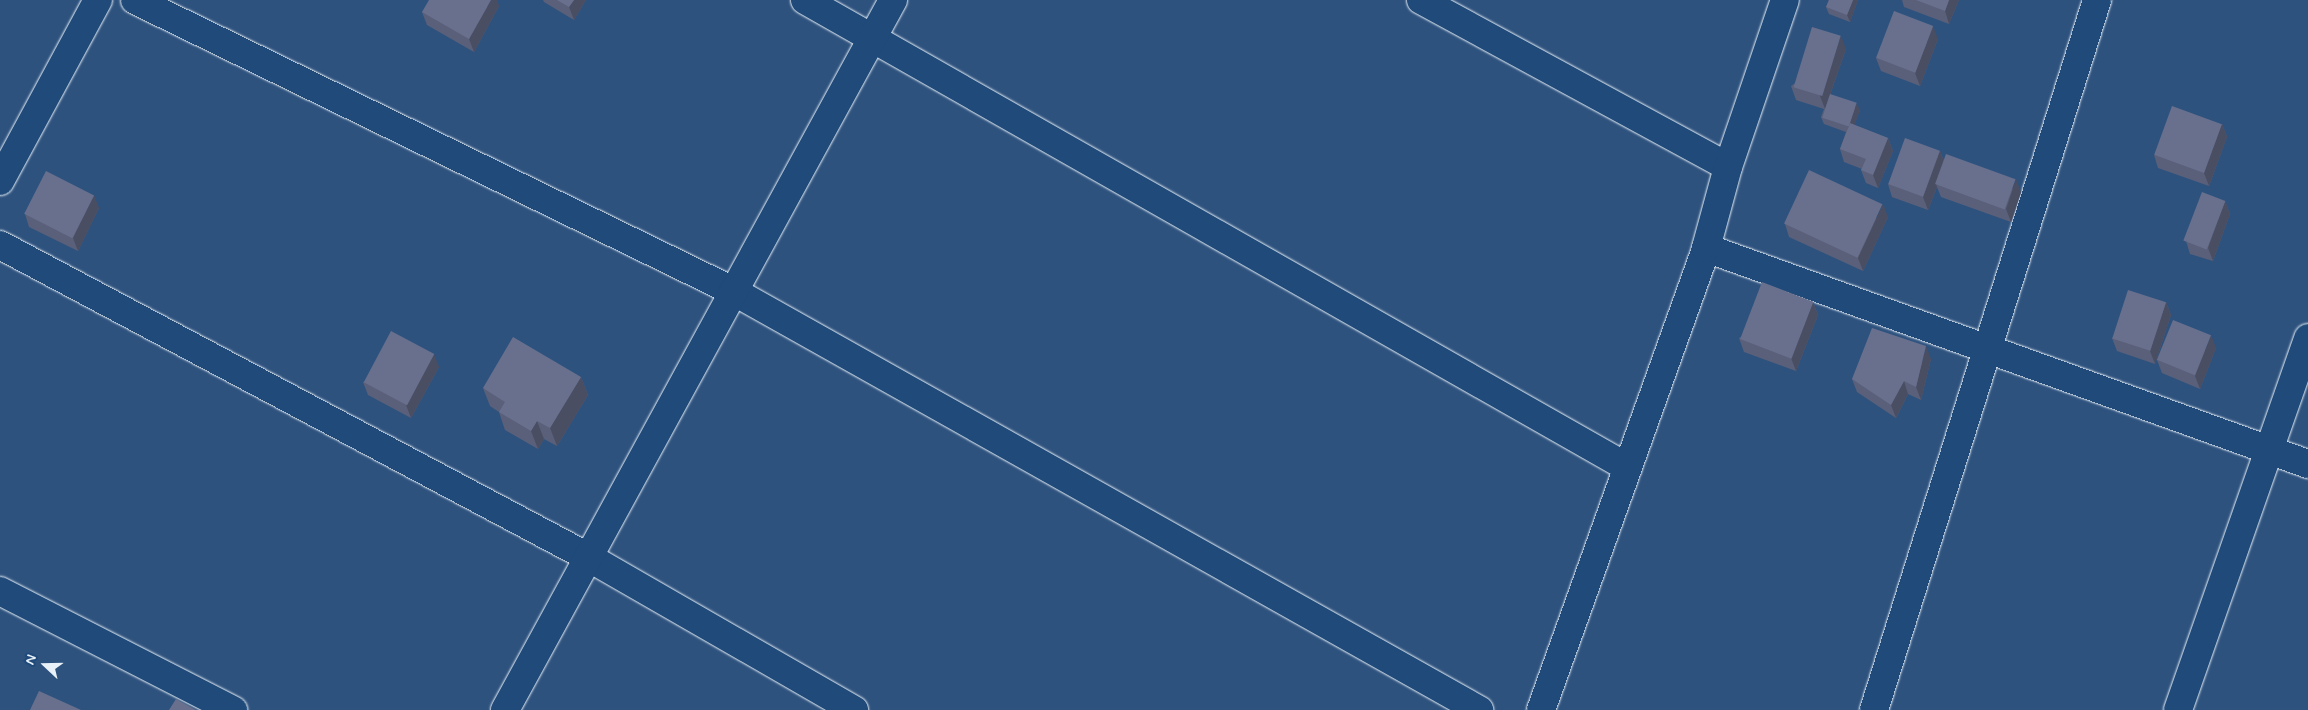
<!DOCTYPE html>
<html>
<head>
<meta charset="utf-8">
<style>
	body { margin:0 }
	#map { position:relative; width:2308px; height:710px; overflow:hidden; background:#2e527e; font-family:Mynerve,sans-serif }
	div>[style] { position:absolute }
	.roads { filter:drop-shadow(0 0 1px #e8f1f8) drop-shadow(0 0 1px #e8f1f8) }
	.minor>* { height:28px; margin:-14px; padding:0 14px; transform-origin:14px; border-radius:14px; background:#1f4a7a }
	.wall>* { inset:0; background:#5a607a }
	.shaded-wall>* { inset:0; background:#4a4e63 }
	.building>* { inset:0; background:#69708e; transform-origin:0 0 }
	span { translate:-50% -50%; white-space:nowrap; text-align:center; line-height:1.15; -webkit-text-stroke:5px #1f4a7a; paint-order:stroke }
	.north { position:absolute; left:20px; top:640px; width:50px; height:50px; -webkit-text-stroke:4px #1f4a7a; paint-order:stroke; rotate:291deg; font-size:14px; font-weight:700; line-height:20px; text-align:center; color:#e8f1f8 }
	.north::after { content:''; display:block; margin:auto; width:18px; height:22px; background:#e8f1f8; clip-path:polygon(50% 0,100% 100%,50% 72%,0 100%) }
</style>
</head>
<body>
<div id="map">
	<div class="roads">
		<div class="minor">
			<i style="left:135px;top:0;width:665px;rotate:25.95deg"></i>
			<i style="left:733px;top:291px;width:856px;rotate:29.32deg"></i>
			<i style="left:805px;top:0;width:943px;rotate:29.61deg"></i>
			<i style="left:1421px;top:0;width:349px;rotate:28.5deg"></i>
			<i style="left:0;top:181px;width:206px;rotate:-61.6deg"></i>
			<i style="left:0;top:245px;width:666px;rotate:27.95deg"></i>
			<i style="left:588px;top:557px;width:307px;rotate:29.9deg"></i>
			<i style="left:1706px;top:248px;width:640px;rotate:19.74deg"></i>
			<i style="left:0;top:591px;width:262px;rotate:27.1deg"></i>
			<i style="left:505px;top:710px;width:809px;rotate:-61.34deg"></i>
			<i style="left:1541px;top:710px;width:491px;rotate:-70.3deg"></i>
			<i style="left:1706px;top:248px;width:84px;rotate:-74.8deg"></i>
			<i style="left:1728px;top:167px;width:176px;rotate:-71.2deg"></i>
			<i style="left:1874px;top:710px;width:744px;rotate:-72.56deg"></i>
			<i style="left:2178px;top:710px;width:394px;rotate:-70.7deg"></i>
		</div>
	</div>
	<div class="wall">
		<i style="clip-path:polygon(543px 0,586px 0,574px 20px,544px 2px)"></i>
		<i style="clip-path:polygon(1829px 0,1858px 0,1850px 22px,1829px 14px,1826px 7px)"></i>
		<i style="clip-path:polygon(1902px 0,1959px 0,1949px 24px,1904px 7px)"></i>
		<i style="clip-path:polygon(499px 6px,474px 52px,427px 25px,422px 12px)"></i>
		<i style="clip-path:polygon(1938px 39px,1920px 86px,1881px 71px,1876px 58px)"></i>
		<i style="clip-path:polygon(1846px 49px,1829px 98px,1860px 110px,1854px 125px,1888px 138px,1893px 151px,1878px 188px,1866px 183px,1861px 170px,1862px 169px,1844px 162px,1840px 149px,1846px 132px,1824px 124px,1821px 117px,1824px 109px,1796px 100px,1791px 86px)"></i>
		<i style="clip-path:polygon(2222px 124px,2227px 137px,2209px 186px,2158px 168px,2154px 155px)"></i>
		<i style="clip-path:polygon(1940px 151px,1944px 161px,2021px 192px,2011px 222px,1941px 197px,1937px 187px,1928px 210px,1892px 197px,1888px 184px)"></i>
		<i style="clip-path:polygon(2225px 201px,2230px 214px,2213px 261px,2190px 254px,2186px 241px)"></i>
		<i style="clip-path:polygon(99px 208px,78px 251px,29px 227px,25px 214px)"></i>
		<i style="clip-path:polygon(1888px 217px,1863px 271px,1789px 237px,1785px 224px)"></i>
		<i style="clip-path:polygon(1813px 302px,1818px 315px,1796px 371px,1744px 352px,1739px 338px)"></i>
		<i style="clip-path:polygon(2166px 302px,2171px 315px,2155px 364px,2117px 351px,2112px 338px)"></i>
		<i style="clip-path:polygon(2216px 348px,2200px 389px,2162px 373px,2157px 360px)"></i>
		<i style="clip-path:polygon(1931px 359px,1921px 400px,1908px 394px,1896px 418px,1857px 392px,1852px 379px)"></i>
		<i style="clip-path:polygon(439px 367px,411px 418px,368px 395px,363px 382px)"></i>
		<i style="clip-path:polygon(581px 377px,588px 395px,557px 446px,544px 439px,538px 449px,505px 430px,499px 412px,490px 406px,483px 388px)"></i>
	</div>
	<div class="shaded-wall">
		<i style="clip-path:polygon(491px 0,497px 0,499px 6px,474px 52px,469px 39px)"></i>
		<i style="clip-path:polygon(574px 0,586px 0,574px 20px,569px 7px)"></i>
		<i style="clip-path:polygon(1853px 0,1858px 0,1850px 22px,1847px 15px)"></i>
		<i style="clip-path:polygon(1949px 0,1959px 0,1949px 24px,1945px 11px)"></i>
		<i style="clip-path:polygon(1933px 26px,1938px 39px,1920px 86px,1915px 73px)"></i>
		<i style="clip-path:polygon(1841px 36px,1846px 49px,1825px 109px,1820px 96px)"></i>
		<i style="clip-path:polygon(1857px 103px,1860px 110px,1851px 134px,1848px 127px)"></i>
		<i style="clip-path:polygon(2222px 124px,2227px 137px,2209px 186px,2204px 173px)"></i>
		<i style="clip-path:polygon(1888px 138px,1893px 151px,1878px 188px,1873px 175px)"></i>
		<i style="clip-path:polygon(1940px 151px,1945px 164px,1936px 184px,1937px 187px,1928px 210px,1923px 197px)"></i>
		<i style="clip-path:polygon(2016px 179px,2021px 192px,2011px 222px,2006px 209px)"></i>
		<i style="clip-path:polygon(94px 195px,99px 208px,78px 251px,73px 238px)"></i>
		<i style="clip-path:polygon(2225px 201px,2230px 214px,2213px 261px,2208px 248px)"></i>
		<i style="clip-path:polygon(1883px 204px,1888px 217px,1863px 271px,1858px 258px)"></i>
		<i style="clip-path:polygon(1813px 302px,1818px 315px,1796px 371px,1791px 358px)"></i>
		<i style="clip-path:polygon(2166px 302px,2171px 315px,2155px 364px,2150px 351px)"></i>
		<i style="clip-path:polygon(2211px 335px,2216px 348px,2200px 389px,2195px 376px)"></i>
		<i style="clip-path:polygon(1926px 346px,1931px 359px,1921px 400px,1916px 387px)"></i>
		<i style="clip-path:polygon(434px 354px,439px 367px,411px 418px,406px 405px)"></i>
		<i style="clip-path:polygon(581px 377px,588px 395px,557px 446px,550px 428px)"></i>
		<i style="clip-path:polygon(1904px 381px,1908px 394px,1896px 418px,1891px 405px)"></i>
		<i style="clip-path:polygon(537px 421px,544px 439px,538px 449px,531px 431px)"></i>
	</div>
	<div class="building">
		<i style="clip-path:polygon(429px 0,491px 0,469px 39px,422px 12px)"></i>
		<i style="clip-path:polygon(557px 0,574px 0,569px 7px)"></i>
		<i style="clip-path:polygon(1829px 0,1853px 0,1847px 15px,1826px 7px)"></i>
		<i style="clip-path:polygon(1916px 0,1949px 0,1945px 11px)"></i>
		<i style="left:1894px;top:11px;width:42px;height:50px;rotate:21deg"></i>
		<i style="left:1812px;top:27px;width:30px;height:63px;rotate:17deg"></i>
		<i style="left:1830px;top:94px;width:28px;height:25px;rotate:18deg"></i>
		<i style="left:2172px;top:106px;width:53px;height:52px;rotate:20deg"></i>
		<i style="clip-path:polygon(1850px 123px,1888px 138px,1873px 175px,1861px 170px,1866px 159px,1840px 149px)"></i>
		<i style="left:1905px;top:138px;width:37px;height:49px;rotate:20deg"></i>
		<i style="left:1946px;top:154px;width:74px;height:32px;rotate:20deg"></i>
		<i style="left:1809px;top:170px;width:81px;height:59px;rotate:25deg"></i>
		<i style="left:46px;top:171px;width:54px;height:48px;rotate:27deg"></i>
		<i style="left:2202px;top:192px;width:25px;height:52px;rotate:21deg"></i>
		<i style="left:1762px;top:282px;width:55px;height:61px;rotate:21deg"></i>
		<i style="left:2128px;top:290px;width:40px;height:51px;rotate:18deg"></i>
		<i style="left:2173px;top:320px;width:41px;height:43px;rotate:22deg"></i>
		<i style="clip-path:polygon(1872px 328px,1926px 346px,1916px 387px,1904px 381px,1891px 405px,1852px 379px)"></i>
		<i style="left:391px;top:331px;width:49px;height:58px;rotate:28deg"></i>
		<i style="clip-path:polygon(513px 337px,581px 377px,550px 428px,537px 421px,531px 431px,499px 412px,505px 402px,483px 388px)"></i>
		<i style="clip-path:polygon(39px 691px,81px 710px,30px 710px)"></i>
		<i style="clip-path:polygon(176px 699px,196px 710px,169px 710px)"></i>
	</div>
	<div class="north">N</div>
</div>
</body>
</html>
